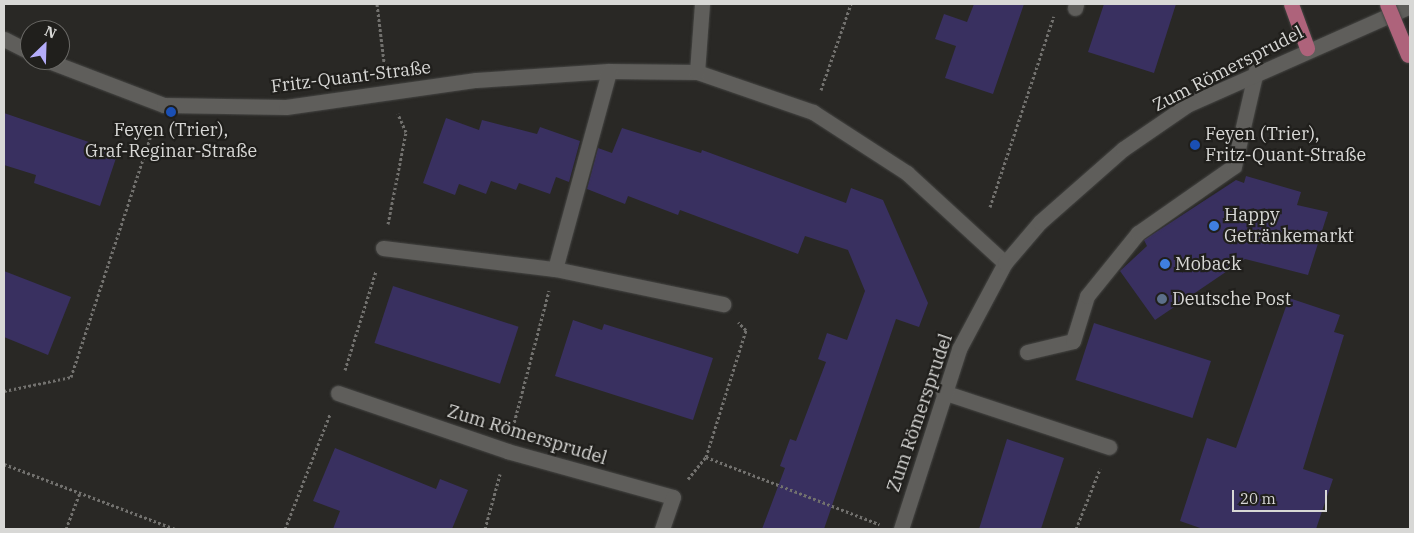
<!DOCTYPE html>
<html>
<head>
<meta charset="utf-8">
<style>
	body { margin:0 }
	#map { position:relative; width:1414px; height:533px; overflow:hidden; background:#292825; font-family:"IBM Plex Serif",serif }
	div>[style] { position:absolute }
	.building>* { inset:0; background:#393060; transform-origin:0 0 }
	.path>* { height:3px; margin-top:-1.5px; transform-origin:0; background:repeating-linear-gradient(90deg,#72716e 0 2.5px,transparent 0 5px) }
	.roads { filter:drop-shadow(0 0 1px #454543) drop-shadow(0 0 1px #454543) }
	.minor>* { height:15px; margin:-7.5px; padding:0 7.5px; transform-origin:7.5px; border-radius:7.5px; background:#5f5e5b }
	.major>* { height:15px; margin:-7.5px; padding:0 7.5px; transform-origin:7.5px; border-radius:7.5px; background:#ae637b }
	.bridges { filter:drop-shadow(0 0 1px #454543) drop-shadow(0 0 1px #454543) }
	.major-bridge>* { height:15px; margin:-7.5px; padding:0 7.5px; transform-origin:7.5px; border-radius:7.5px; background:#ae637b }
	.dots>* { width:14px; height:14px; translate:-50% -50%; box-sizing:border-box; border:2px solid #201f1c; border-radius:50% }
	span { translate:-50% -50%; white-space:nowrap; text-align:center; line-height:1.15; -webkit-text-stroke:4.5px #201f1c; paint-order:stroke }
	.street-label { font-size:18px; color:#d8d8d6 }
	.poi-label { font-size:18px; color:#d8d8d6 }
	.left { translate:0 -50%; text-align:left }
	.frame { position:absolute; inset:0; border:5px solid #d8d8d6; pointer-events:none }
	.north { position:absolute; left:20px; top:20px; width:50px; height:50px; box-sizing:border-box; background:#201f1c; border:1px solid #6a6966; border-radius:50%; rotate:24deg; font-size:14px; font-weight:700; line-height:20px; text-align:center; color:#d8d8d6 }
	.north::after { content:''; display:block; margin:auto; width:18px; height:22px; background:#b4acf9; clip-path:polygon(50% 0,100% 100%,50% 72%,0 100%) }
	.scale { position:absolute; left:1232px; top:490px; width:95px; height:22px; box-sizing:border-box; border:2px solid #d8d8d6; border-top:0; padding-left:6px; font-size:15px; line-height:18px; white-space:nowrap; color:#d8d8d6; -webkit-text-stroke:4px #201f1c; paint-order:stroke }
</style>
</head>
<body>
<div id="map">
	<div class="building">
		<i style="clip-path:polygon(974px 4px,1024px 4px,993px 94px,945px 78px,956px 46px,935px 39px,944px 14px,967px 22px)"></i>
		<i style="clip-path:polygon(1104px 4px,1176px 4px,1154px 73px,1088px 52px)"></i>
		<i style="clip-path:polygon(4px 113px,118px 152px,100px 206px,34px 183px,36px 175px,4px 165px)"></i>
		<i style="clip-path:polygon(446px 118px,479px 130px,482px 120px,537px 134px,540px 127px,580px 141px,569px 182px,556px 177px,550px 194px,519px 183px,516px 190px,491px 181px,486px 194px,459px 184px,455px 195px,423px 183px)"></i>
		<i style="clip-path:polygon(622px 128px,701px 153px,702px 150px,846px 203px,851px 188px,883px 200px,928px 303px,919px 327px,896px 319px,824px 529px,762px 529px,785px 468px,780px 466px,790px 439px,796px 441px,826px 362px,818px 359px,827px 333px,847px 340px,865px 291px,848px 250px,805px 236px,798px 254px,680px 210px,678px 215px,628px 196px,625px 204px,587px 189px,598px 148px,612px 153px)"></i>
		<i style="clip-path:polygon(1246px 176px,1301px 192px,1297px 205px,1328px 212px,1308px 275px,1245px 259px,1155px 320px,1120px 271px,1147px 246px,1144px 240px,1236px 180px,1244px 183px)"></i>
		<i style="clip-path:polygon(4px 271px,71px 297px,48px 355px,4px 337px)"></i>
		<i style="left:393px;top:286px;width:132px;height:60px;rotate:18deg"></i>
		<i style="clip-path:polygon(1289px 298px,1340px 315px,1334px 332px,1344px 335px,1303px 469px,1333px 479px,1316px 529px,1203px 529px,1180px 521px,1207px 438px,1236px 448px)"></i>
		<i style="clip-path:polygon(573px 320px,602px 330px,604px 324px,713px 358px,693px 420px,555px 376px)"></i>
		<i style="left:1094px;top:323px;width:123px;height:60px;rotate:18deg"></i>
		<i style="clip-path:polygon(1007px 439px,1064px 458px,1041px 529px,979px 529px)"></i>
		<i style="clip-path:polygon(335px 448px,436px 489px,440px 479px,468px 490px,452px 529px,333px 529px,340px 511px,313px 501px)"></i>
	</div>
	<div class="path">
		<i style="left:377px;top:4px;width:66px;rotate:83.1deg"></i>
		<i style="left:821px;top:90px;width:91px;rotate:-70.8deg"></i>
		<i style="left:990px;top:207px;width:201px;rotate:-71.5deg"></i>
		<i style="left:388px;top:224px;width:94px;rotate:-78.9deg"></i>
		<i style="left:406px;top:132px;width:20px;rotate:-114deg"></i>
		<i style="left:345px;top:370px;width:104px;rotate:-72.6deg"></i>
		<i style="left:4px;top:391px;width:68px;rotate:-11.8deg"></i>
		<i style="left:71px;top:377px;width:264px;rotate:-71.7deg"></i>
		<i style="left:513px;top:427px;width:141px;rotate:-75.2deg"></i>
		<i style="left:706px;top:457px;width:133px;rotate:-72.5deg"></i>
		<i style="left:746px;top:330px;width:11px;rotate:-135deg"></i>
		<i style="left:4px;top:464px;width:183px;rotate:20.8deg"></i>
		<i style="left:688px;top:479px;width:28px;rotate:-51deg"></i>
		<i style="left:706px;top:457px;width:186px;rotate:21.2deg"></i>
		<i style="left:66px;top:529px;width:39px;rotate:-69deg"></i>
		<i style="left:285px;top:529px;width:123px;rotate:-68.6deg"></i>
		<i style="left:485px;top:529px;width:57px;rotate:-74.7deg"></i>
		<i style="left:1076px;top:529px;width:65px;rotate:-68.2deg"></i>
	</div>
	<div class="roads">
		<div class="minor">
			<i style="left:1075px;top:8px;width:4px;rotate:-76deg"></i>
			<i style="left:4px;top:39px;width:29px;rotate:27deg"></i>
			<i style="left:46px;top:60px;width:126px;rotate:20.9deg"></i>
			<i style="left:164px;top:105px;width:122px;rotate:0.9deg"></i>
			<i style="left:286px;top:107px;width:192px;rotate:-8.1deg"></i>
			<i style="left:476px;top:80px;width:133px;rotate:-3.9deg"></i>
			<i style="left:609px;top:71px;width:88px;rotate:0.7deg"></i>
			<i style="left:697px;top:72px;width:123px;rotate:19deg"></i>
			<i style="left:813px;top:112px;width:112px;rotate:33deg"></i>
			<i style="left:907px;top:173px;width:133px;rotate:42.6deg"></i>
			<i style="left:697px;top:72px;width:68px;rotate:-85.8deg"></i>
			<i style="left:383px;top:248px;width:173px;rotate:7deg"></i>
			<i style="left:555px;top:269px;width:172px;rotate:11.8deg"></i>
			<i style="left:555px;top:269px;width:205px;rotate:-74.7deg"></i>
			<i style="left:1027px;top:352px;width:47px;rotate:-13.4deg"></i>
			<i style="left:1073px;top:341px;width:47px;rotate:-72.7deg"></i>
			<i style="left:1087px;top:296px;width:81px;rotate:-51deg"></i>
			<i style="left:1138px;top:233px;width:117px;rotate:-34.9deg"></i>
			<i style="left:1234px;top:166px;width:98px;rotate:-77deg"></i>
			<i style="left:943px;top:392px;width:175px;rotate:18.3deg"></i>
			<i style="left:338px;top:393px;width:179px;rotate:18.9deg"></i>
			<i style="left:507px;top:451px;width:172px;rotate:15.5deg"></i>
			<i style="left:673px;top:497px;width:34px;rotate:109deg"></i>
			<i style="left:901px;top:529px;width:189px;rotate:-72.1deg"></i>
			<i style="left:959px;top:349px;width:98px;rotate:-61.9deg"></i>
			<i style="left:1005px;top:263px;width:54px;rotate:-49.5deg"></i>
			<i style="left:1040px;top:222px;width:111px;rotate:-41.3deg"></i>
			<i style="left:1123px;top:149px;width:78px;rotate:-34.5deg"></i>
			<i style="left:1187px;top:105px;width:244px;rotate:-23.9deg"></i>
		</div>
		<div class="major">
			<i style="left:1291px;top:4px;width:47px;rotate:70deg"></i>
		</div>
	</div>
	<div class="bridges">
		<div class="major-bridge">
			<i style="left:1387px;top:4px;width:55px;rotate:67.6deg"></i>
		</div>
	</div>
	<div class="dots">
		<i style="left:171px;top:112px;background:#1a4fb4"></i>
		<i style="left:1195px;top:145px;background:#1a4fb4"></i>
		<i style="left:1214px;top:226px;background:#3f7fe0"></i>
		<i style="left:1165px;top:264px;background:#3f7fe0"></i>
		<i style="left:1162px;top:299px;background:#5c6f8a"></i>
	</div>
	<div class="street-label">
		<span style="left:1228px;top:69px;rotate:-27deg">Zum Römersprudel</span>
		<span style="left:351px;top:77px;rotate:-7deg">Fritz-Quant-Straße</span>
		<span style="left:920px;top:413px;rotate:-71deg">Zum Römersprudel</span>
		<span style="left:527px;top:435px;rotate:17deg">Zum Römersprudel</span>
	</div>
	<div class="poi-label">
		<span style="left:171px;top:141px">Feyen (Trier),<br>Graf-Reginar-Straße</span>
		<span class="left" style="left:1205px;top:145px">Feyen (Trier),<br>Fritz-Quant-Straße</span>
		<span class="left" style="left:1224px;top:226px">Happy<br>Getränkemarkt</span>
		<span class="left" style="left:1175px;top:264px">Moback</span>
		<span class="left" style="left:1172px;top:299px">Deutsche Post</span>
	</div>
	<div class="frame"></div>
	<div class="north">N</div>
	<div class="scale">20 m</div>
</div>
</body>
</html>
